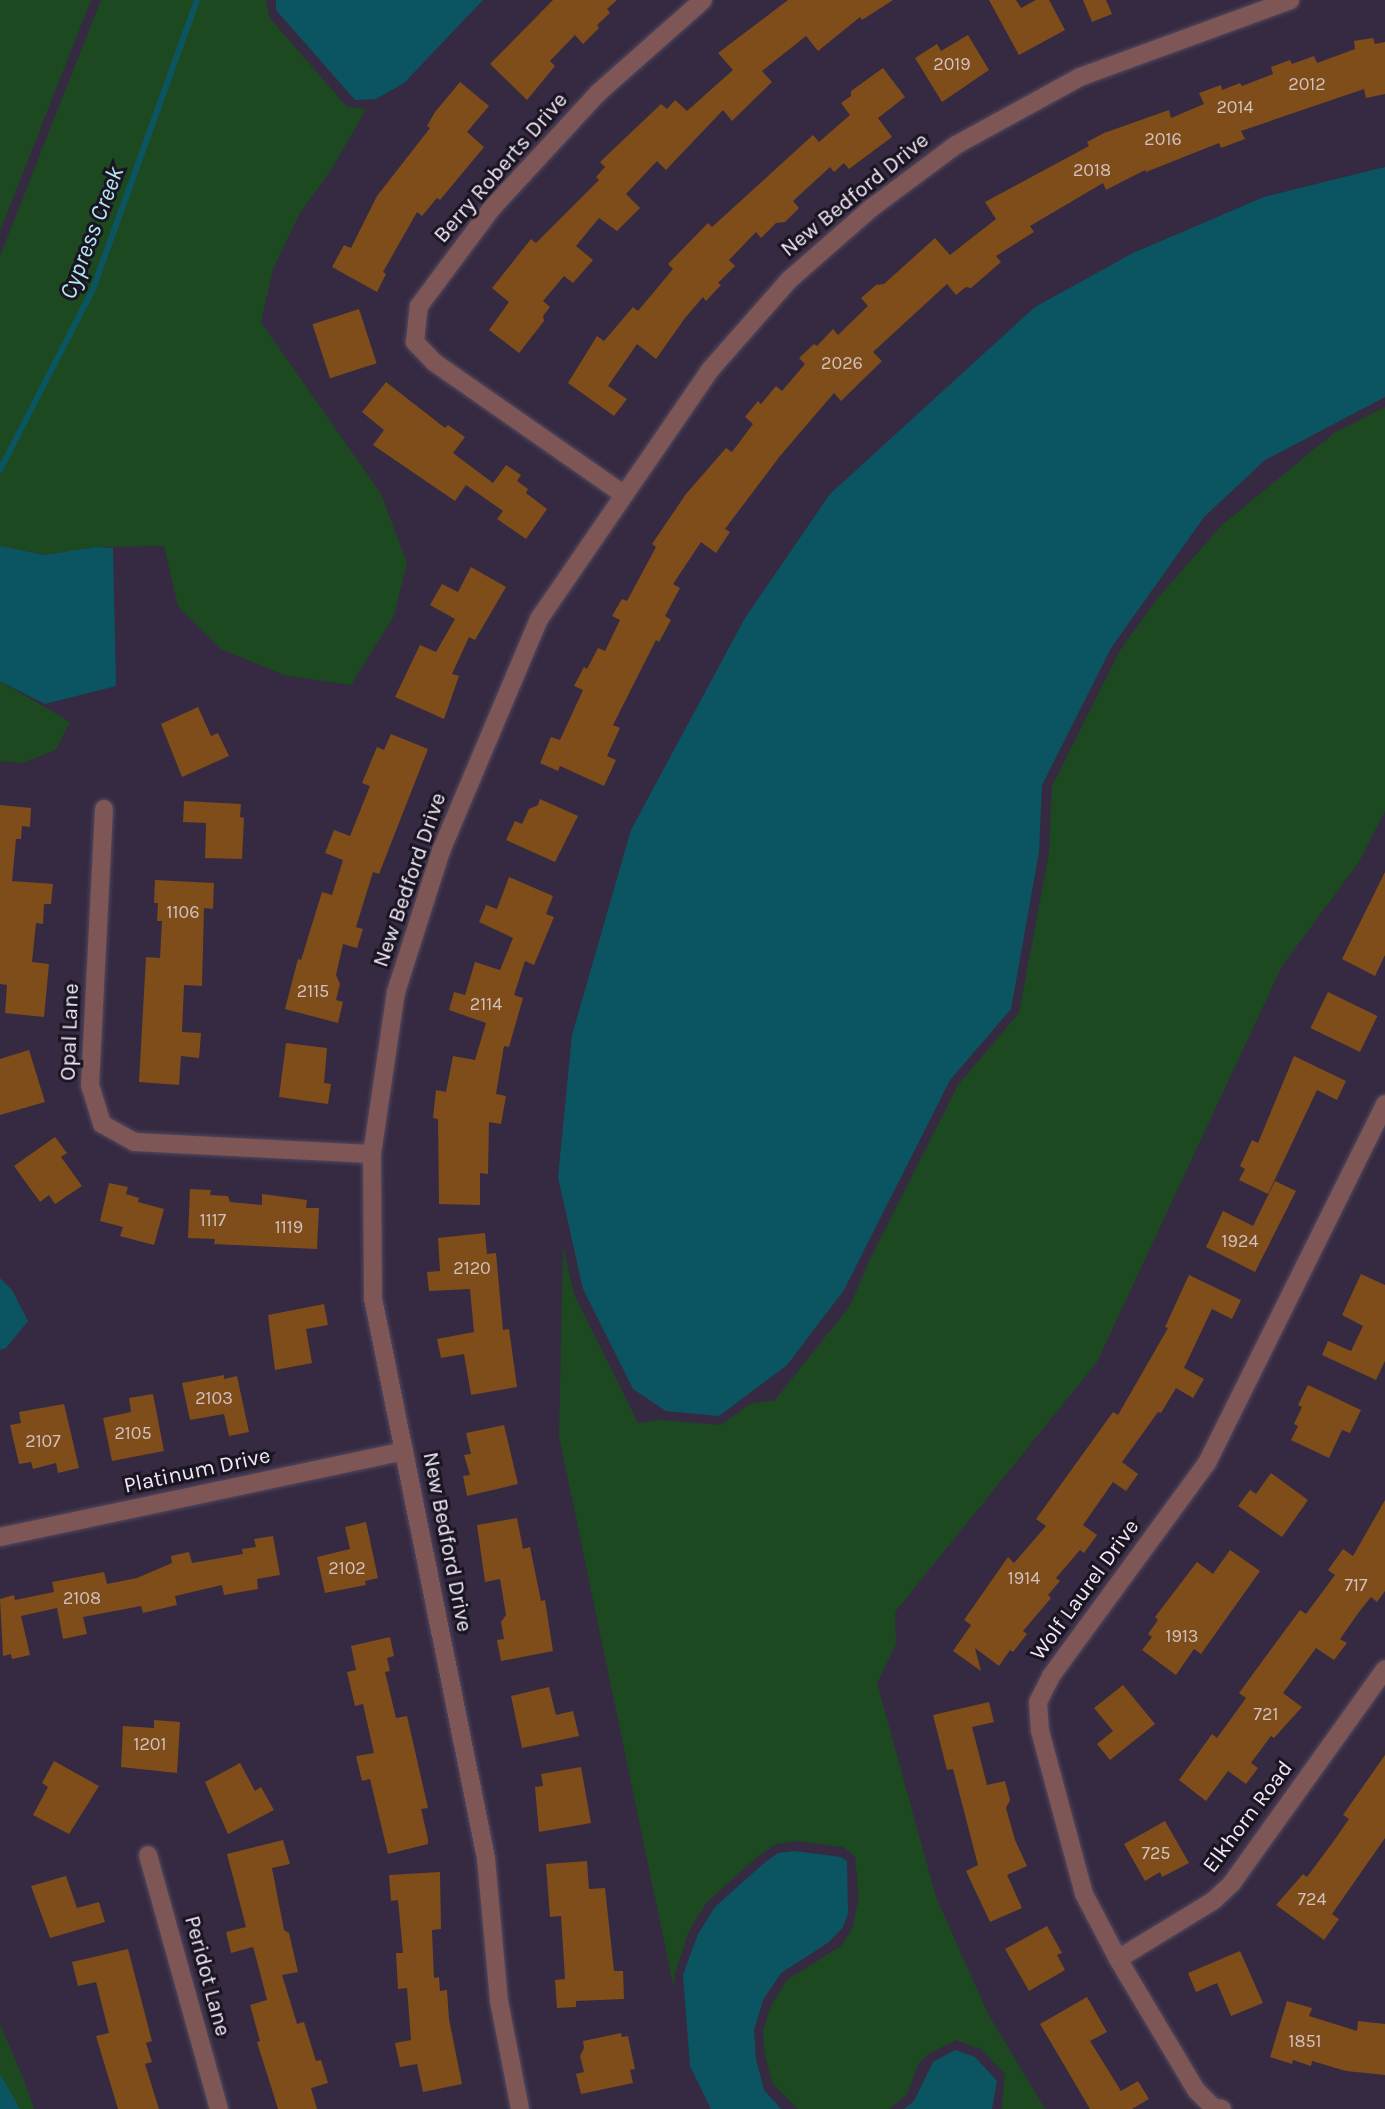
<!DOCTYPE html>
<html>
<head>
<meta charset="utf-8">
<style>
	body { margin:0 }
	#map { position:relative; width:1385px; height:2109px; overflow:hidden; background:#352a41; font-family:Karla,sans-serif }
	div>[style] { position:absolute }
	.green>* { inset:0; background:#1d4921 }
	.water>* { inset:0; background:#0b5563 }
	.stream>* { height:6px; margin:-3px; padding:0 3px; transform-origin:3px; border-radius:3px; background:#0b5563 }
	.building>* { inset:0; background:#7e4d1a; transform-origin:0 0 }
	.roads { filter:drop-shadow(0 0 2px #53485e) drop-shadow(0 0 2px #53485e) }
	.minor>* { height:18px; margin:-9px; padding:0 9px; transform-origin:9px; border-radius:9px; background:#7d5655 }
	span { translate:-50% -50%; white-space:nowrap; text-align:center; line-height:1.15; -webkit-text-stroke:6px #1a1520; paint-order:stroke }
	.number-label { font-size:18px; color:#d3c1c0 }
	.number-label span { -webkit-text-stroke-width:0 }
	.street-label { font-size:22px; color:#efe8f8 }
	.water-label { font-size:24px; color:#b2e8f5; font-style:italic }
</style>
</head>
<body>
<div id="map">
	<div class="green">
		<i style="clip-path:polygon(0 0,91px 0,0 231px)"></i>
		<i style="clip-path:polygon(101px 0,266px 0,269px 17px,347px 107px,366px 109px,330px 172px,300px 213px,273px 269px,261px 322px,381px 494px,407px 563px,394px 616px,351px 685px,284px 675px,221px 649px,178px 606px,164px 546px,95px 547px,45px 555px,0 546px,0 256px)"></i>
		<i style="clip-path:polygon(1385px 407px,1385px 811px,1359px 862px,1282px 966px,1097px 1362px,895px 1612px,896px 1644px,877px 1683px,936px 1897px,988px 2014px,1045px 2109px,1002px 2109px,1005px 2074px,981px 2049px,956px 2040px,928px 2054px,918px 2065px,907px 2094px,889px 2109px,798px 2109px,773px 2084px,765px 2056px,763px 2030px,772px 2004px,787px 1980px,841px 1946px,852px 1930px,859px 1896px,855px 1856px,843px 1847px,797px 1841px,776px 1844px,757px 1857px,707px 1902px,689px 1931px,675px 1973px,674px 1989px,559px 1436px,563px 1247px,574px 1294px,638px 1423px,660px 1420px,721px 1425px,750px 1404px,775px 1400px,850px 1306px,870px 1259px,958px 1085px,1019px 1013px,1049px 853px,1052px 786px,1119px 652px,1157px 599px,1222px 525px,1334px 433px)"></i>
		<i style="clip-path:polygon(0 681px,70px 722px,56px 750px,22px 763px,0 761px)"></i>
		<i style="clip-path:polygon(0 2024px,24px 2080px,34px 2109px,0 2109px)"></i>
	</div>
	<div class="water">
		<i style="clip-path:polygon(276px 0,483px 0,404px 83px,376px 99px,355px 100px,276px 10px)"></i>
		<i style="clip-path:polygon(1385px 167px,1385px 397px,1265px 460px,1204px 517px,1111px 648px,1042px 785px,1039px 852px,1011px 1009px,950px 1080px,844px 1290px,787px 1365px,719px 1416px,666px 1411px,633px 1389px,583px 1289px,558px 1177px,572px 1035px,631px 830px,745px 618px,830px 494px,1035px 307px,1133px 253px,1264px 197px)"></i>
		<i style="clip-path:polygon(0 546px,45px 555px,95px 547px,113px 548px,116px 686px,45px 704px,0 681px)"></i>
		<i style="clip-path:polygon(0 1278px,12px 1290px,28px 1321px,6px 1348px,0 1350px)"></i>
		<i style="clip-path:polygon(794px 1851px,841px 1857px,847px 1861px,848px 1914px,843px 1927px,829px 1942px,781px 1973px,763px 2000px,754px 2030px,756px 2059px,764px 2090px,781px 2109px,711px 2109px,690px 2066px,683px 1975px,698px 1934px,715px 1907px,763px 1864px,778px 1853px)"></i>
		<i style="clip-path:polygon(955px 2050px,975px 2057px,997px 2081px,992px 2109px,904px 2109px,914px 2101px,933px 2062px)"></i>
		<i style="clip-path:polygon(0 2074px,20px 2109px,0 2109px)"></i>
	</div>
	<div class="stream">
		<i style="left:0;top:470px;width:203px;rotate:-62.8deg"></i>
		<i style="left:93px;top:289px;width:307px;rotate:-70.2deg"></i>
	</div>
	<div class="building">
		<i style="clip-path:polygon(553px 0,617px 0,607px 9px,610px 13px,597px 25px,599px 28px,583px 44px,575px 35px,550px 61px,555px 66px,527px 100px,490px 64px)"></i>
		<i style="clip-path:polygon(788px 0,893px 0,862px 20px,860px 17px,818px 51px,806px 36px,762px 71px,772px 82px,732px 121px,723px 110px,666px 170px,657px 161px,626px 194px,640px 208px,617px 231px,599px 218px,576px 246px,593px 260px,573px 283px,564px 276px,543px 301px,550px 307px,543px 316px,544px 321px,519px 353px,489px 330px,509px 302px,492px 288px,531px 239px,536px 243px,599px 180px,596px 177px,605px 167px,600px 162px,661px 104px,667px 109px,675px 100px,687px 111px,733px 70px,718px 53px)"></i>
		<i style="clip-path:polygon(989px 0,1016px 0,1021px 8px,1036px 0,1049px 0,1065px 30px,1019px 55px)"></i>
		<i style="clip-path:polygon(1083px 0,1106px 0,1112px 14px,1092px 22px)"></i>
		<i style="clip-path:polygon(968px 35px,989px 70px,942px 102px,915px 58px,937px 44px,941px 51px)"></i>
		<i style="clip-path:polygon(1373px 38px,1375px 44px,1385px 42px,1385px 94px,1366px 98px,1364px 89px,1241px 131px,1245px 139px,1221px 148px,1219px 143px,1146px 172px,1145px 170px,1106px 190px,1103px 183px,1030px 226px,1034px 232px,996px 256px,1001px 262px,971px 288px,966px 287px,956px 295px,947px 284px,873px 352px,882px 361px,841px 401px,834px 393px,780px 456px,725px 529px,730px 532px,716px 553px,701px 542px,673px 584px,680px 588px,665px 616px,671px 620px,659px 642px,656px 640px,613px 725px,620px 728px,607px 756px,616px 760px,604px 786px,560px 766px,558px 771px,540px 763px,551px 737px,560px 740px,583px 690px,574px 686px,584px 667px,587px 669px,598px 648px,605px 651px,620px 620px,612px 616px,622px 599px,627px 601px,656px 547px,652px 544px,686px 494px,726px 448px,732px 452px,753px 424px,745px 417px,758px 401px,761px 404px,776px 386px,782px 391px,805px 364px,799px 358px,814px 344px,817px 346px,833px 329px,838px 335px,868px 306px,861px 298px,876px 285px,884px 284px,935px 238px,950px 255px,996px 219px,985px 202px,1089px 146px,1087px 142px,1104px 133px,1169px 110px,1171px 118px,1204px 104px,1199px 93px,1221px 85px,1222px 90px,1240px 83px,1242px 86px,1273px 74px,1271px 67px,1290px 60px,1292px 64px,1314px 56px,1317px 63px,1355px 49px,1354px 41px)"></i>
		<i style="clip-path:polygon(883px 68px,905px 97px,878px 118px,892px 137px,849px 169px,844px 163px,834px 172px,830px 167px,793px 201px,799px 208px,785px 222px,776px 223px,761px 238px,756px 232px,729px 260px,735px 266px,718px 283px,721px 285px,706px 301px,703px 297px,685px 318px,656px 359px,637px 344px,608px 386px,627px 399px,614px 416px,568px 383px,597px 336px,604px 341px,633px 307px,638px 311px,673px 269px,668px 264px,708px 223px,712px 227px,813px 135px,819px 142px,850px 115px,841px 103px,851px 96px,851px 91px)"></i>
		<i style="clip-path:polygon(460px 82px,489px 106px,467px 132px,484px 147px,440px 200px,437px 198px,422px 216px,417px 212px,383px 272px,386px 274px,377px 292px,332px 267px,344px 245px,351px 248px,377px 196px,430px 128px,427px 126px,435px 112px)"></i>
		<i style="left:359px;top:309px;width:57px;height:49px;rotate:72deg"></i>
		<i style="clip-path:polygon(386px 382px,445px 428px,448px 425px,465px 437px,453px 453px,493px 483px,506px 465px,521px 475px,517px 481px,528px 489px,526px 493px,547px 509px,526px 539px,497px 519px,503px 511px,466px 485px,455px 501px,373px 445px,384px 430px,362px 412px)"></i>
		<i style="clip-path:polygon(471px 567px,506px 587px,475px 640px,469px 637px,452px 674px,459px 676px,444px 719px,395px 697px,420px 645px,436px 652px,455px 619px,430px 605px,442px 584px,458px 592px)"></i>
		<i style="clip-path:polygon(198px 707px,211px 736px,218px 733px,229px 756px,182px 777px,161px 724px)"></i>
		<i style="clip-path:polygon(391px 734px,428px 749px,379px 874px,373px 872px,356px 927px,363px 929px,357px 948px,343px 944px,336px 975px,340px 984px,336px 1000px,343px 1002px,338px 1023px,285px 1009px,298px 959px,301px 960px,322px 892px,332px 895px,343px 860px,325px 853px,334px 830px,350px 836px,370px 786px,362px 783px,377px 747px,384px 750px)"></i>
		<i style="clip-path:polygon(540px 799px,578px 816px,555px 862px,506px 840px,515px 821px,522px 824px,529px 809px,538px 805px)"></i>
		<i style="clip-path:polygon(184px 801px,241px 804px,240px 817px,244px 818px,242px 859px,205px 858px,206px 823px,183px 822px)"></i>
		<i style="clip-path:polygon(0 805px,31px 808px,30px 827px,22px 826px,21px 839px,16px 839px,12px 881px,53px 884px,51px 904px,44px 904px,43px 924px,36px 923px,32px 962px,49px 964px,44px 1017px,5px 1013px,7px 985px,0 984px)"></i>
		<i style="clip-path:polygon(1385px 872px,1385px 955px,1375px 976px,1342px 959px)"></i>
		<i style="clip-path:polygon(509px 877px,553px 896px,546px 914px,554px 917px,534px 965px,525px 961px,514px 995px,523px 998px,509px 1047px,504px 1046px,496px 1094px,506px 1096px,501px 1124px,489px 1122px,488px 1174px,480px 1173px,480px 1205px,439px 1204px,438px 1119px,433px 1118px,436px 1090px,446px 1092px,453px 1056px,475px 1060px,486px 1023px,449px 1010px,454px 992px,465px 995px,475px 962px,500px 970px,513px 938px,479px 922px,486px 905px,497px 909px)"></i>
		<i style="clip-path:polygon(155px 880px,214px 883px,213px 909px,204px 908px,202px 986px,184px 985px,182px 1032px,201px 1033px,199px 1058px,181px 1056px,179px 1085px,139px 1082px,146px 957px,160px 958px,162px 921px,157px 921px,158px 903px,154px 903px)"></i>
		<i style="left:1328px;top:992px;width:55px;height:40px;rotate:26deg"></i>
		<i style="clip-path:polygon(286px 1043px,327px 1048px,324px 1083px,331px 1084px,328px 1104px,279px 1097px)"></i>
		<i style="clip-path:polygon(29px 1050px,45px 1102px,0 1115px,0 1059px)"></i>
		<i style="clip-path:polygon(1294px 1056px,1346px 1081px,1337px 1100px,1317px 1090px,1268px 1194px,1239px 1180px,1245px 1169px,1240px 1166px,1252px 1140px,1258px 1143px)"></i>
		<i style="clip-path:polygon(55px 1137px,67px 1153px,61px 1157px,82px 1186px,55px 1204px,49px 1195px,40px 1202px,14px 1166px)"></i>
		<i style="clip-path:polygon(1275px 1181px,1296px 1191px,1255px 1272px,1206px 1247px,1223px 1211px,1253px 1226px)"></i>
		<i style="clip-path:polygon(109px 1183px,128px 1187px,126px 1194px,139px 1198px,138px 1202px,164px 1209px,154px 1245px,120px 1236px,123px 1227px,100px 1221px)"></i>
		<i style="clip-path:polygon(190px 1189px,211px 1190px,210px 1195px,228px 1196px,230px 1202px,262px 1205px,262px 1194px,307px 1200px,306px 1208px,319px 1208px,317px 1249px,214px 1244px,215px 1239px,188px 1238px)"></i>
		<i style="clip-path:polygon(485px 1233px,487px 1254px,496px 1253px,503px 1330px,509px 1329px,517px 1387px,471px 1395px,464px 1354px,441px 1358px,437px 1339px,474px 1332px,470px 1289px,429px 1291px,427px 1272px,440px 1271px,438px 1238px)"></i>
		<i style="clip-path:polygon(1361px 1274px,1385px 1285px,1385px 1361px,1376px 1380px,1322px 1355px,1328px 1341px,1351px 1351px,1363px 1326px,1342px 1315px)"></i>
		<i style="clip-path:polygon(1189px 1275px,1241px 1300px,1232px 1319px,1212px 1309px,1184px 1368px,1204px 1379px,1193px 1398px,1176px 1388px,1161px 1413px,1158px 1412px,1122px 1462px,1138px 1474px,1126px 1491px,1113px 1482px,1083px 1525px,1097px 1535px,1084px 1553px,1080px 1550px,1056px 1578px,1060px 1581px,1048px 1595px,1051px 1598px,1023px 1631px,1027px 1634px,1013px 1652px,1010px 1650px,999px 1666px,975px 1648px,981px 1671px,953px 1651px,971px 1625px,964px 1620px,1008px 1557px,1014px 1563px,1046px 1526px,1036px 1519px,1113px 1412px,1118px 1415px,1168px 1328px,1165px 1327px)"></i>
		<i style="clip-path:polygon(324px 1304px,328px 1325px,306px 1329px,312px 1363px,275px 1370px,268px 1315px)"></i>
		<i style="clip-path:polygon(224px 1375px,224px 1379px,237px 1376px,249px 1432px,229px 1436px,224px 1414px,190px 1420px,182px 1383px)"></i>
		<i style="clip-path:polygon(1308px 1385px,1361px 1410px,1350px 1433px,1342px 1430px,1329px 1458px,1291px 1440px,1298px 1426px,1294px 1424px,1302px 1407px,1298px 1405px)"></i>
		<i style="clip-path:polygon(153px 1394px,164px 1451px,112px 1461px,103px 1418px,131px 1412px,129px 1398px)"></i>
		<i style="clip-path:polygon(64px 1404px,79px 1468px,58px 1473px,56px 1463px,33px 1469px,31px 1462px,19px 1464px,10px 1425px,21px 1423px,19px 1412px)"></i>
		<i style="clip-path:polygon(504px 1425px,518px 1484px,467px 1496px,463px 1476px,470px 1475px,464px 1455px,471px 1454px,466px 1433px)"></i>
		<i style="clip-path:polygon(1271px 1473px,1308px 1500px,1282px 1537px,1238px 1506px,1250px 1490px,1256px 1494px)"></i>
		<i style="clip-path:polygon(1385px 1500px,1385px 1591px,1377px 1602px,1371px 1597px,1359px 1612px,1340px 1639px,1347px 1643px,1334px 1660px,1316px 1648px,1283px 1693px,1302px 1707px,1274px 1738px,1271px 1736px,1251px 1763px,1258px 1768px,1246px 1784px,1228px 1771px,1206px 1801px,1179px 1780px,1212px 1734px,1217px 1738px,1246px 1698px,1239px 1693px,1300px 1610px,1306px 1614px,1335px 1575px,1328px 1570px,1343px 1549px,1353px 1556px)"></i>
		<i style="clip-path:polygon(517px 1518px,523px 1549px,530px 1547px,541px 1601px,545px 1600px,553px 1651px,501px 1661px,497px 1640px,504px 1639px,501px 1622px,506px 1615px,500px 1579px,485px 1582px,477px 1525px)"></i>
		<i style="clip-path:polygon(366px 1522px,378px 1578px,365px 1581px,366px 1585px,325px 1593px,317px 1557px,350px 1549px,345px 1527px)"></i>
		<i style="clip-path:polygon(273px 1536px,280px 1575px,257px 1579px,258px 1589px,224px 1595px,222px 1585px,175px 1596px,177px 1605px,143px 1613px,141px 1606px,83px 1617px,87px 1634px,63px 1639px,57px 1608px,21px 1616px,30px 1655px,12px 1659px,11px 1654px,3px 1656px,0 1599px,14px 1595px,15px 1600px,54px 1592px,52px 1582px,104px 1572px,107px 1584px,137px 1578px,172px 1563px,171px 1556px,189px 1552px,192px 1563px,243px 1554px,242px 1549px,256px 1547px,254px 1539px)"></i>
		<i style="clip-path:polygon(1230px 1550px,1260px 1571px,1201px 1654px,1194px 1649px,1176px 1675px,1142px 1650px,1152px 1637px,1148px 1634px,1158px 1620px,1155px 1617px,1197px 1562px,1213px 1574px)"></i>
		<i style="clip-path:polygon(390px 1637px,394px 1656px,387px 1658px,390px 1671px,385px 1672px,396px 1718px,407px 1716px,428px 1808px,421px 1809px,428px 1839px,428px 1844px,388px 1854px,370px 1779px,362px 1781px,356px 1756px,374px 1753px,363px 1704px,355px 1706px,347px 1672px,356px 1670px,351px 1646px)"></i>
		<i style="clip-path:polygon(1123px 1685px,1155px 1724px,1110px 1760px,1097px 1744px,1113px 1731px,1094px 1708px)"></i>
		<i style="clip-path:polygon(549px 1687px,556px 1715px,573px 1711px,579px 1736px,522px 1748px,511px 1696px)"></i>
		<i style="clip-path:polygon(989px 1702px,994px 1722px,972px 1727px,987px 1785px,1005px 1781px,1010px 1800px,1006px 1808px,1015px 1840px,1027px 1866px,1007px 1875px,1022px 1908px,990px 1922px,966px 1871px,978px 1865px,953px 1769px,947px 1770px,933px 1715px)"></i>
		<i style="clip-path:polygon(154px 1720px,180px 1722px,177px 1773px,121px 1767px,123px 1726px,154px 1728px)"></i>
		<i style="clip-path:polygon(1385px 1755px,1385px 1838px,1332px 1914px,1339px 1919px,1324px 1940px,1276px 1905px,1303px 1874px,1307px 1877px,1333px 1842px,1349px 1819px,1343px 1815px)"></i>
		<i style="clip-path:polygon(54px 1761px,99px 1786px,69px 1834px,33px 1815px,48px 1787px,42px 1783px)"></i>
		<i style="clip-path:polygon(240px 1763px,255px 1791px,261px 1787px,274px 1810px,228px 1834px,205px 1782px)"></i>
		<i style="clip-path:polygon(581px 1767px,591px 1823px,539px 1832px,535px 1787px,543px 1786px,541px 1774px)"></i>
		<i style="clip-path:polygon(1165px 1821px,1189px 1863px,1162px 1877px,1160px 1872px,1145px 1881px,1124px 1844px)"></i>
		<i style="clip-path:polygon(283px 1840px,290px 1864px,272px 1868px,284px 1930px,289px 1933px,298px 1972px,282px 1975px,297px 2024px,304px 2022px,316px 2061px,321px 2060px,328px 2083px,311px 2088px,317px 2109px,278px 2109px,257px 2042px,260px 2041px,250px 2005px,267px 2000px,258px 1965px,253px 1947px,231px 1953px,226px 1932px,246px 1927px,227px 1854px)"></i>
		<i style="clip-path:polygon(587px 1861px,589px 1889px,605px 1888px,614px 1971px,623px 1971px,624px 1999px,576px 2001px,576px 2007px,557px 2008px,555px 1980px,565px 1979px,561px 1916px,550px 1917px,546px 1864px)"></i>
		<i style="clip-path:polygon(440px 1872px,441px 1929px,432px 1930px,434px 1978px,439px 1977px,440px 1991px,447px 1990px,449px 2019px,462px 2084px,423px 2092px,417px 2064px,400px 2067px,395px 2043px,411px 2040px,407px 1988px,398px 1989px,396px 1953px,403px 1953px,398px 1900px,391px 1901px,389px 1875px)"></i>
		<i style="clip-path:polygon(66px 1876px,77px 1908px,99px 1902px,105px 1922px,50px 1938px,31px 1886px)"></i>
		<i style="clip-path:polygon(1047px 1926px,1062px 1953px,1057px 1955px,1065px 1970px,1029px 1991px,1005px 1949px)"></i>
		<i style="clip-path:polygon(128px 1949px,152px 2041px,146px 2043px,152px 2062px,145px 2064px,159px 2109px,118px 2109px,96px 2036px,109px 2033px,96px 1982px,78px 1986px,72px 1962px)"></i>
		<i style="clip-path:polygon(1240px 1951px,1263px 2003px,1231px 2016px,1217px 1983px,1196px 1992px,1188px 1973px)"></i>
		<i style="clip-path:polygon(1087px 1997px,1107px 2032px,1090px 2041px,1121px 2091px,1138px 2081px,1149px 2099px,1132px 2109px,1090px 2109px,1040px 2024px)"></i>
		<i style="clip-path:polygon(1287px 2001px,1312px 2008px,1309px 2016px,1357px 2031px,1358px 2021px,1385px 2024px,1385px 2075px,1346px 2071px,1312px 2061px,1311px 2066px,1293px 2060px,1292px 2064px,1270px 2057px)"></i>
		<i style="clip-path:polygon(621px 2033px,622px 2037px,628px 2036px,635px 2069px,630px 2070px,633px 2083px,581px 2094px,576px 2074px,584px 2072px,580px 2056px,584px 2048px,583px 2041px)"></i>
	</div>
	<div class="roads">
		<div class="minor">
			<i style="left:623px;top:494px;width:231px;rotate:-145.1deg"></i>
			<i style="left:434px;top:362px;width:28px;rotate:-134deg"></i>
			<i style="left:415px;top:342px;width:36px;rotate:-84deg"></i>
			<i style="left:419px;top:306px;width:122px;rotate:-53.3deg"></i>
			<i style="left:492px;top:208px;width:156px;rotate:-47.3deg"></i>
			<i style="left:598px;top:93px;width:140px;rotate:-41.5deg"></i>
			<i style="left:104px;top:809px;width:276px;rotate:92.9deg"></i>
			<i style="left:90px;top:1085px;width:41px;rotate:72.9deg"></i>
			<i style="left:102px;top:1124px;width:37px;rotate:29deg"></i>
			<i style="left:134px;top:1142px;width:238px;rotate:2.9deg"></i>
			<i style="left:0;top:1537px;width:413px;rotate:-12deg"></i>
			<i style="left:148px;top:1855px;width:264px;rotate:74.4deg"></i>
			<i style="left:1118px;top:1959px;width:111px;rotate:-31.4deg"></i>
			<i style="left:1213px;top:1901px;width:26px;rotate:-43deg"></i>
			<i style="left:1232px;top:1883px;width:263px;rotate:-54.4deg"></i>
			<i style="left:520px;top:2109px;width:110px;rotate:-101deg"></i>
			<i style="left:499px;top:2001px;width:144px;rotate:-95.2deg"></i>
			<i style="left:486px;top:1858px;width:571px;rotate:-101.41deg"></i>
			<i style="left:373px;top:1298px;width:144px;rotate:-90.4deg"></i>
			<i style="left:372px;top:1154px;width:164px;rotate:-81.6deg"></i>
			<i style="left:396px;top:992px;width:148px;rotate:-72.3deg"></i>
			<i style="left:441px;top:851px;width:252px;rotate:-67.1deg"></i>
			<i style="left:539px;top:619px;width:302px;rotate:-55.5deg"></i>
			<i style="left:710px;top:370px;width:120px;rotate:-48.7deg"></i>
			<i style="left:789px;top:280px;width:108px;rotate:-41.2deg"></i>
			<i style="left:870px;top:209px;width:107px;rotate:-36.7deg"></i>
			<i style="left:956px;top:145px;width:141px;rotate:-28.7deg"></i>
			<i style="left:1080px;top:77px;width:224px;rotate:-20.1deg"></i>
			<i style="left:1222px;top:2109px;width:9px;rotate:-167deg"></i>
			<i style="left:1213px;top:2107px;width:24px;rotate:-135deg"></i>
			<i style="left:1196px;top:2090px;width:152px;rotate:-120.8deg"></i>
			<i style="left:1118px;top:1959px;width:73px;rotate:-117.6deg"></i>
			<i style="left:1084px;top:1894px;width:169px;rotate:-105.1deg"></i>
			<i style="left:1040px;top:1731px;width:29px;rotate:-94deg"></i>
			<i style="left:1038px;top:1702px;width:29px;rotate:-63deg"></i>
			<i style="left:1051px;top:1676px;width:264px;rotate:-53.8deg"></i>
			<i style="left:1207px;top:1463px;width:401px;rotate:-63.6deg"></i>
		</div>
	</div>
	<div class="number-label">
		<span style="left:952px;top:64px">2019</span>
		<span style="left:1307px;top:84px">2012</span>
		<span style="left:1235px;top:107px">2014</span>
		<span style="left:1163px;top:139px">2016</span>
		<span style="left:1092px;top:170px">2018</span>
		<span style="left:842px;top:363px">2026</span>
		<span style="left:183px;top:912px">1106</span>
		<span style="left:313px;top:991px">2115</span>
		<span style="left:486px;top:1004px">2114</span>
		<span style="left:213px;top:1220px">1117</span>
		<span style="left:289px;top:1227px">1119</span>
		<span style="left:1240px;top:1241px">1924</span>
		<span style="left:472px;top:1268px">2120</span>
		<span style="left:214px;top:1398px">2103</span>
		<span style="left:133px;top:1433px">2105</span>
		<span style="left:43px;top:1441px">2107</span>
		<span style="left:347px;top:1568px">2102</span>
		<span style="left:1024px;top:1578px">1914</span>
		<span style="left:1356px;top:1585px">717</span>
		<span style="left:82px;top:1598px">2108</span>
		<span style="left:1182px;top:1636px">1913</span>
		<span style="left:1266px;top:1714px">721</span>
		<span style="left:150px;top:1744px">1201</span>
		<span style="left:1156px;top:1853px">725</span>
		<span style="left:1312px;top:1899px">724</span>
		<span style="left:1305px;top:2041px">1851</span>
	</div>
	<div class="street-label">
		<span style="left:501px;top:168px;rotate:-49deg">Berry Roberts Drive</span>
		<span style="left:855px;top:195px;rotate:-39deg">New Bedford Drive</span>
		<span style="left:410px;top:880px;rotate:-71deg">New Bedford Drive</span>
		<span style="left:70px;top:1032px;rotate:-88deg">Opal Lane</span>
		<span style="left:197px;top:1471px;rotate:-12deg">Platinum Drive</span>
		<span style="left:447px;top:1542px;rotate:79deg">New Bedford Drive</span>
		<span style="left:1085px;top:1590px;rotate:-54deg">Wolf Laurel Drive</span>
		<span style="left:1248px;top:1817px;rotate:-53deg">Elkhorn Road</span>
		<span style="left:207px;top:1976px;rotate:75deg">Peridot Lane</span>
	</div>
	<div class="water-label">
		<span style="left:92px;top:233px;rotate:-69deg">Cypress Creek</span>
	</div>
</div>
</body>
</html>
